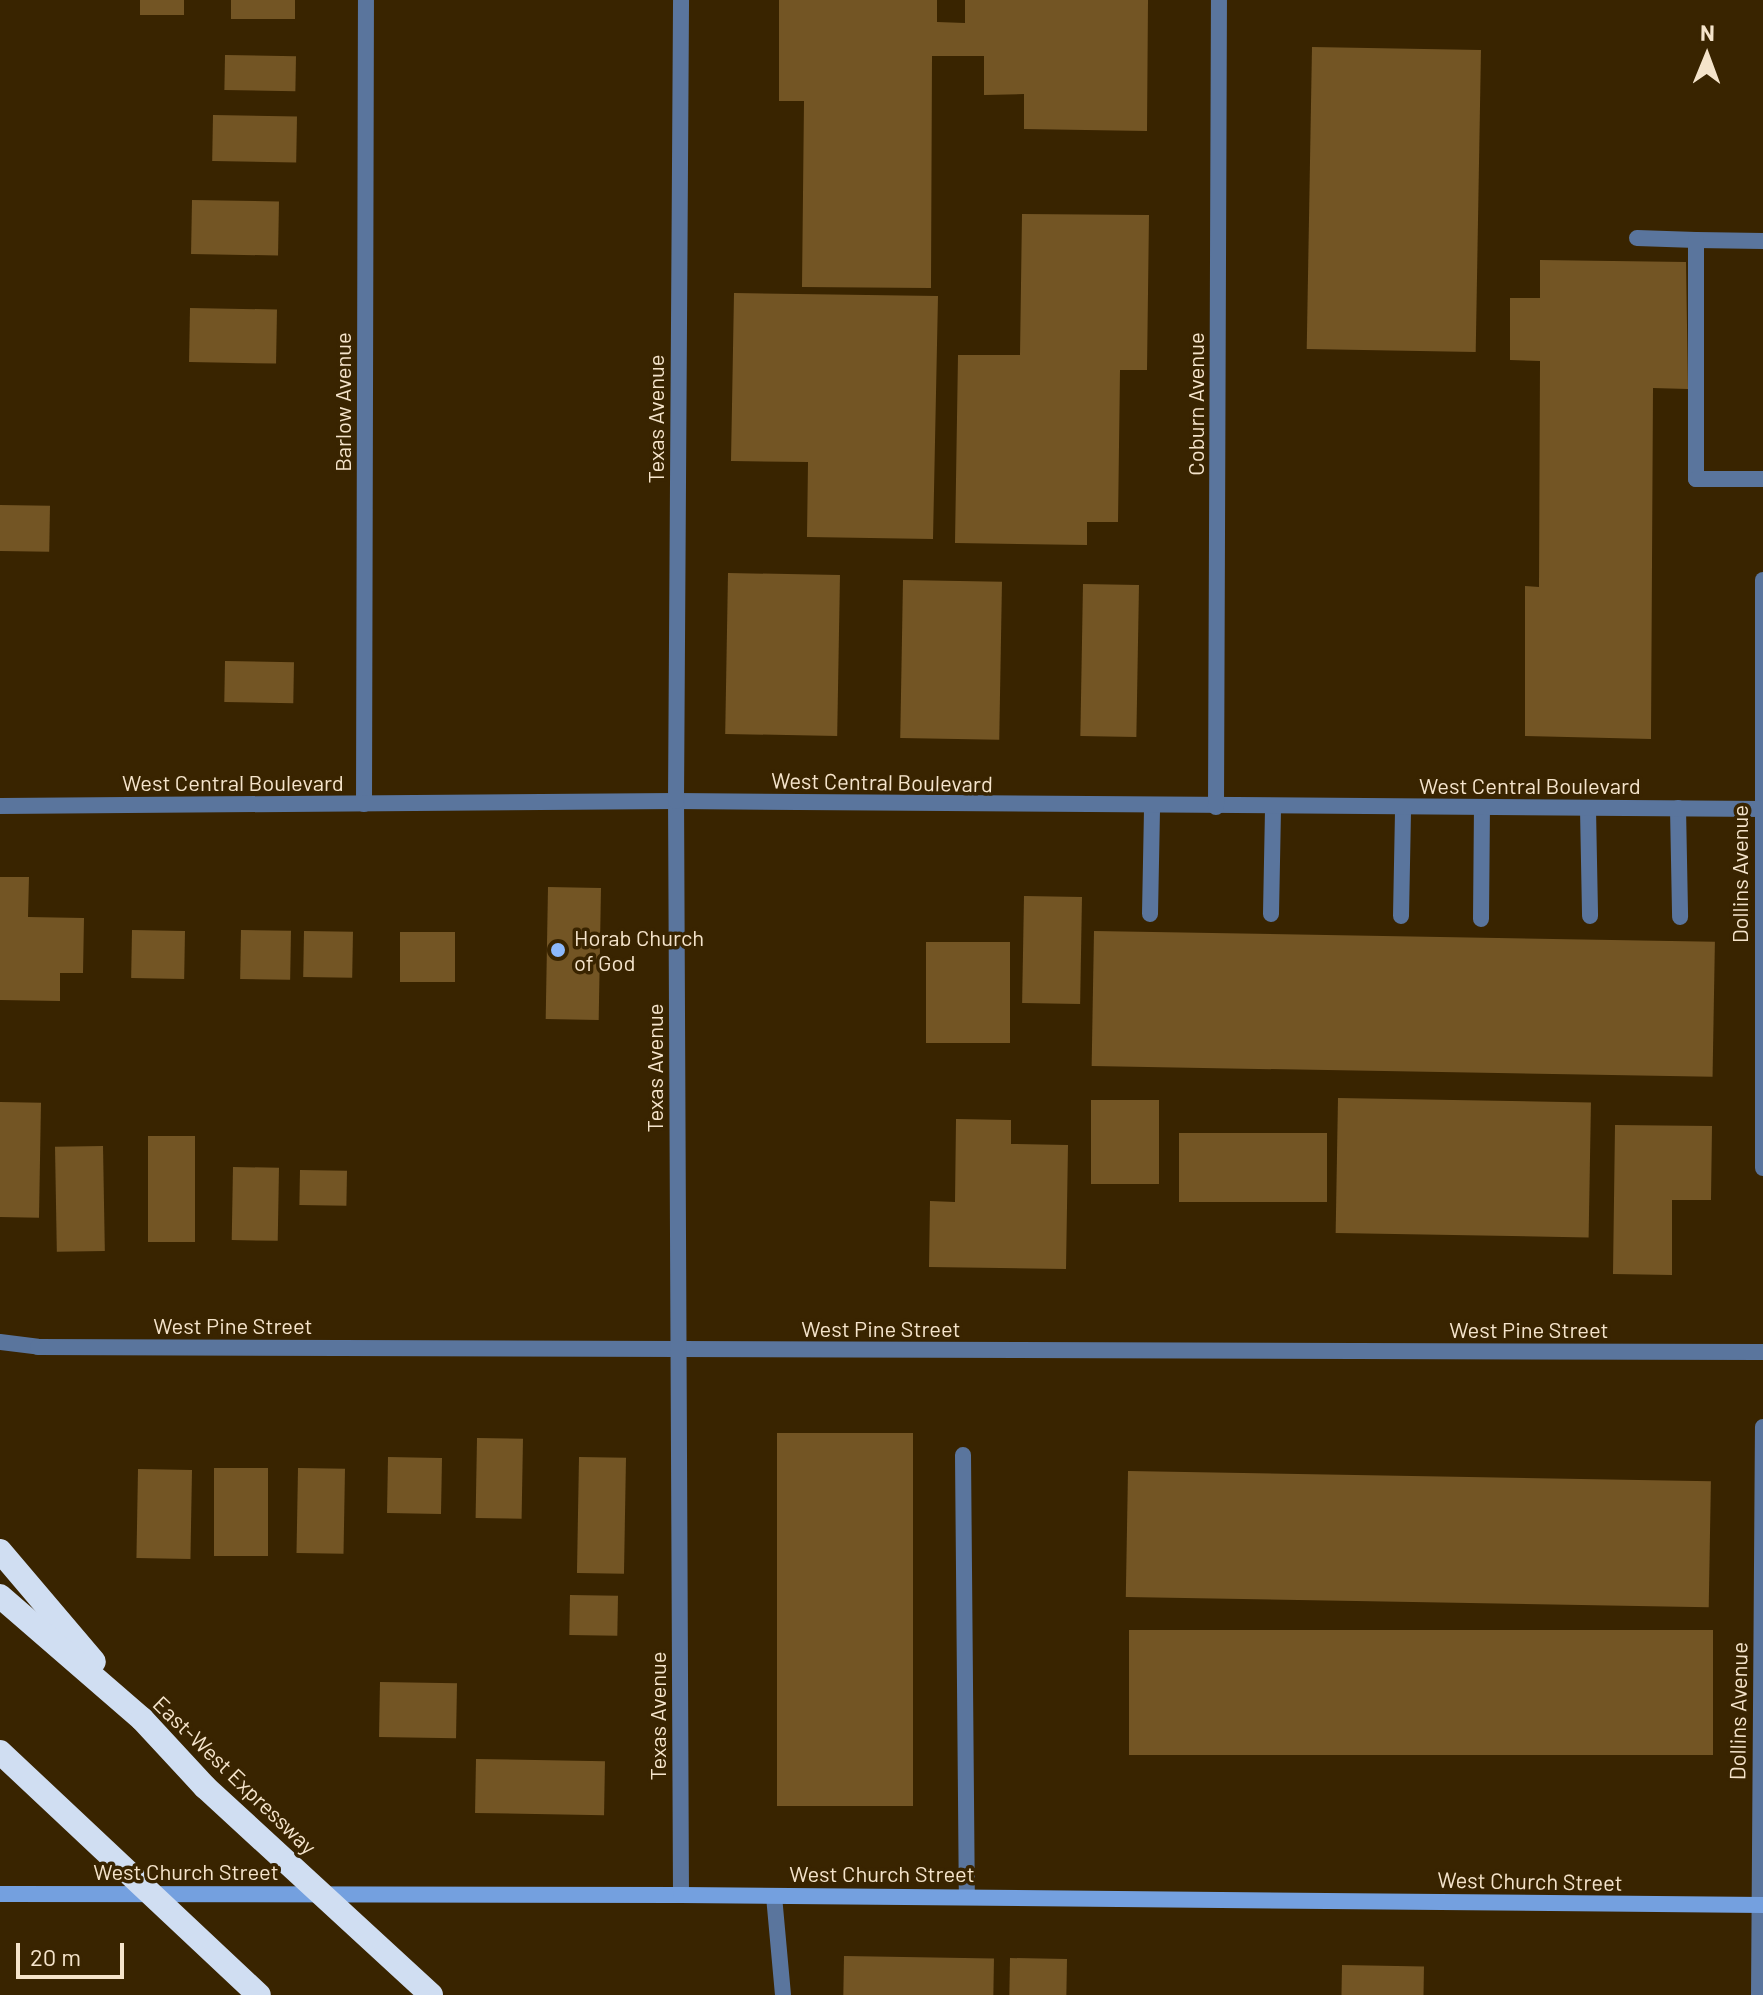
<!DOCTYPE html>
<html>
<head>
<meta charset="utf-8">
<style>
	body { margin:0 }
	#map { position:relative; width:1763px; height:1995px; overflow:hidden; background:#392400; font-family:Barlow,sans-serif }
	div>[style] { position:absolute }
	.building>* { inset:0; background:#735524; transform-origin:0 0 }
	.lane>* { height:16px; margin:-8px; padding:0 8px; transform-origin:8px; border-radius:8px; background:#5a759d }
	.street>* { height:16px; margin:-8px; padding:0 8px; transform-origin:8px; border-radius:8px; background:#5a759d }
	.secondary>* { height:16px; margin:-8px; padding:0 8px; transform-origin:8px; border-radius:8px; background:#74a0df }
	.highway>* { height:24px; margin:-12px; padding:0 12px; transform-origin:12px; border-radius:12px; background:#d0def2 }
	.dots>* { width:22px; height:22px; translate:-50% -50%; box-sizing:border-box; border:4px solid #392400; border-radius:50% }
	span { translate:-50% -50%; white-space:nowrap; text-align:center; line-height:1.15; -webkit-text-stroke:7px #392400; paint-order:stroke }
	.street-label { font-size:22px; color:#f5e4cb }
	.poi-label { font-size:22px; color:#f5e4cb }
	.left { translate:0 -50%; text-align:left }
	.north { position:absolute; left:1667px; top:16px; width:80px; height:80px; -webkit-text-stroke:6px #392400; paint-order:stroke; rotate:1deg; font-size:22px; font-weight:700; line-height:32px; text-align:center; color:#f5e4cb }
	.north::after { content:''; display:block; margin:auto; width:28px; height:36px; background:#f5e4cb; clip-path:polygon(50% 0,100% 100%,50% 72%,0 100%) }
	.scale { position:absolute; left:16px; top:1943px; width:108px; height:36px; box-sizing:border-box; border:4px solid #f5e4cb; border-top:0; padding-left:10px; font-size:24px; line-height:28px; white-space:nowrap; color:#f5e4cb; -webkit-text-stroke:6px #392400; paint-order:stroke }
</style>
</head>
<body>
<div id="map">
	<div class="building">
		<i style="left:140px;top:0;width:44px;height:15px"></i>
		<i style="left:231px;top:0;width:64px;height:19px"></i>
		<i style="clip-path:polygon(779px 0,937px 0,937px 22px,965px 23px,965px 0,1148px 0,1147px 131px,1024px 129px,1024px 94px,984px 95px,984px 56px,932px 56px,931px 288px,802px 287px,804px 101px,779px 101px)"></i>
		<i style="left:1312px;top:47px;width:169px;height:302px;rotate:1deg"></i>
		<i style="left:225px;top:55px;width:71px;height:35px;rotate:1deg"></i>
		<i style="left:213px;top:115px;width:84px;height:46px;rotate:1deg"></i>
		<i style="left:192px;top:200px;width:87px;height:54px;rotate:1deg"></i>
		<i style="clip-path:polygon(1022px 214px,1149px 215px,1147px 370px,1120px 370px,1118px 522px,1087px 522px,1087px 545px,955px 543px,958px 355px,1020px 355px)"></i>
		<i style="clip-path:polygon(1540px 260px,1686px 262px,1688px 389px,1653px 388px,1651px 739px,1525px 736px,1525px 586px,1539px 587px,1540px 361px,1510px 360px,1510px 298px,1540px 298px)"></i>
		<i style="clip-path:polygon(734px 293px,938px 296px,933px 539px,807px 537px,808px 462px,731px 461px)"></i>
		<i style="left:190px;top:308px;width:87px;height:54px;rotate:1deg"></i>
		<i style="left:0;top:505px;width:50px;height:46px;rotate:1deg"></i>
		<i style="left:728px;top:573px;width:112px;height:161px;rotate:1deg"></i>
		<i style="left:903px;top:580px;width:99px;height:158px;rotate:1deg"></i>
		<i style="left:1083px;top:584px;width:56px;height:152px;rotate:1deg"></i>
		<i style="left:225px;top:661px;width:69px;height:41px;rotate:1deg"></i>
		<i style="clip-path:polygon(0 877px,29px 877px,28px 917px,84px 918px,83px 973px,60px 973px,60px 1001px,0 1000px)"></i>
		<i style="left:548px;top:887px;width:53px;height:132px;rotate:1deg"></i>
		<i style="left:1024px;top:896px;width:58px;height:107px;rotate:1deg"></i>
		<i style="left:132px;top:930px;width:53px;height:48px;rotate:1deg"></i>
		<i style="left:241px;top:930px;width:50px;height:49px;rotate:1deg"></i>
		<i style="left:304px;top:931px;width:49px;height:46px;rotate:1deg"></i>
		<i style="left:1094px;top:931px;width:621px;height:135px;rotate:1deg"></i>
		<i style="left:400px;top:932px;width:55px;height:50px"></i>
		<i style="left:926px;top:942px;width:84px;height:101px"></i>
		<i style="left:1338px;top:1098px;width:253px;height:135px;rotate:1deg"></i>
		<i style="left:1091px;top:1100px;width:68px;height:84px"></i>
		<i style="left:0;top:1102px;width:41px;height:115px;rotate:1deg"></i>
		<i style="clip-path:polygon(956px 1119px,1011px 1120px,1011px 1144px,1068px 1145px,1066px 1269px,929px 1267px,930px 1201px,955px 1202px)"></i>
		<i style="clip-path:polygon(1615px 1125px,1712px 1126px,1711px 1200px,1672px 1200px,1672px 1275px,1613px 1274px)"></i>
		<i style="left:1179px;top:1133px;width:148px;height:69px"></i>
		<i style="left:148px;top:1136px;width:47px;height:106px"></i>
		<i style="left:103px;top:1146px;width:105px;height:48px;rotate:89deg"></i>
		<i style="left:233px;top:1167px;width:46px;height:73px;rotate:1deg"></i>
		<i style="left:300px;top:1170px;width:47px;height:35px;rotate:1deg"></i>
		<i style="left:777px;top:1433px;width:136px;height:373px"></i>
		<i style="left:477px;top:1438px;width:46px;height:80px;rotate:1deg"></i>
		<i style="left:388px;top:1457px;width:54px;height:56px;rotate:1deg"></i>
		<i style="left:579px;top:1457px;width:47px;height:116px;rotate:1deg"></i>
		<i style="left:214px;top:1468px;width:54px;height:88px"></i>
		<i style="left:298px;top:1468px;width:47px;height:85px;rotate:1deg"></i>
		<i style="left:138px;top:1469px;width:54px;height:89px;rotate:1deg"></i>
		<i style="left:1128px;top:1471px;width:583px;height:126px;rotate:1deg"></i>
		<i style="left:570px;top:1595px;width:48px;height:40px;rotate:1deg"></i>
		<i style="left:1129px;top:1630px;width:584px;height:125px"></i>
		<i style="left:380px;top:1682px;width:77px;height:55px;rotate:1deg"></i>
		<i style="left:476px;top:1759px;width:129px;height:54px;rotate:1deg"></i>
		<i style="left:844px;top:1956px;width:150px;height:39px;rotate:1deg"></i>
		<i style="left:1010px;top:1958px;width:57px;height:37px;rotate:1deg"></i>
		<i style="left:1342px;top:1965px;width:82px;height:30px;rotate:1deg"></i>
	</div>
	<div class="lane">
		<i style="left:1637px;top:238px;width:59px;rotate:1.9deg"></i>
		<i style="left:1763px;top:241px;width:67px;rotate:-179.1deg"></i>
		<i style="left:1696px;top:240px;width:239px;rotate:90deg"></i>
		<i style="left:1696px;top:479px;width:67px"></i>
		<i style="left:1678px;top:808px;width:109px;rotate:88.9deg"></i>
		<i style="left:1588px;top:809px;width:107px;rotate:88.9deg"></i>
		<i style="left:1150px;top:914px;width:107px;rotate:-88.9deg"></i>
		<i style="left:1271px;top:914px;width:106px;rotate:-88.9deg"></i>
		<i style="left:1401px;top:916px;width:108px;rotate:-88.9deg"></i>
		<i style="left:1481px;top:919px;width:111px;rotate:-89.5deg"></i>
		<i style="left:963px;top:1455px;width:442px;rotate:89.5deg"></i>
		<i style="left:774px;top:1896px;width:99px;rotate:84.8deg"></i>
	</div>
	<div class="street">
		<i style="left:1763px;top:580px;width:588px;rotate:90deg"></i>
		<i style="left:364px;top:804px;width:804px;rotate:-89.86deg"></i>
		<i style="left:0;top:806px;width:676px;rotate:-0.42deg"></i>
		<i style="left:676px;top:801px;width:1087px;rotate:0.42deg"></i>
		<i style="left:1216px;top:807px;width:807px;rotate:-89.79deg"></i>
		<i style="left:0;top:1342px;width:38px;rotate:7deg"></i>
		<i style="left:38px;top:1347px;width:1725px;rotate:0.17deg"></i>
		<i style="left:681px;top:1895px;width:1094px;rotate:-90.26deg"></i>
		<i style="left:676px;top:801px;width:801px;rotate:-89.64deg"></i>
		<i style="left:1759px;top:1995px;width:568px;rotate:-89.6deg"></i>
	</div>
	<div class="secondary">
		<i style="left:0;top:1894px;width:681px;rotate:0.08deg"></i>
		<i style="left:681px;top:1895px;width:1082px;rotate:0.53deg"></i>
	</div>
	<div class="highway">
		<i style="left:0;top:1551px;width:145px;rotate:49.7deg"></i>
		<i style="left:0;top:1596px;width:188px;rotate:40.9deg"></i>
		<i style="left:142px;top:1719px;width:93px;rotate:47.2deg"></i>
		<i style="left:205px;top:1787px;width:307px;rotate:42.6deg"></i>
		<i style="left:0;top:1752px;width:355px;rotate:43.2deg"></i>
	</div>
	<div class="dots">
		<i style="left:558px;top:950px;background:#8cb9fc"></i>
	</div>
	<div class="street-label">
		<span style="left:343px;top:402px;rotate:-90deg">Barlow Avenue</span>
		<span style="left:1196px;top:404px;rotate:-90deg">Coburn Avenue</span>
		<span style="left:656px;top:419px;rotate:-90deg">Texas Avenue</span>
		<span style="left:882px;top:782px;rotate:1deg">West Central Boulevard</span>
		<span style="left:233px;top:783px">West Central Boulevard</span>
		<span style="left:1530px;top:786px">West Central Boulevard</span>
		<span style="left:1740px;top:874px;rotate:-90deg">Dollins Avenue</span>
		<span style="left:655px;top:1068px;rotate:-90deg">Texas Avenue</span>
		<span style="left:233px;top:1326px">West Pine Street</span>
		<span style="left:881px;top:1329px">West Pine Street</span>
		<span style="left:1529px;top:1330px">West Pine Street</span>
		<span style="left:1738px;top:1711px;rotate:-89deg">Dollins Avenue</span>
		<span style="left:658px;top:1716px;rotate:-90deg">Texas Avenue</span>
		<span style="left:235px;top:1775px;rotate:44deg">East-West Expressway</span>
		<span style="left:186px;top:1872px">West Church Street</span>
		<span style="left:882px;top:1874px">West Church Street</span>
		<span style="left:1530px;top:1881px;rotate:1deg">West Church Street</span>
	</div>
	<div class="poi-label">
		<span class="left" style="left:574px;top:950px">Horab Church<br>of God</span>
	</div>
	<div class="north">N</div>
	<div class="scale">20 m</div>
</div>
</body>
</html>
